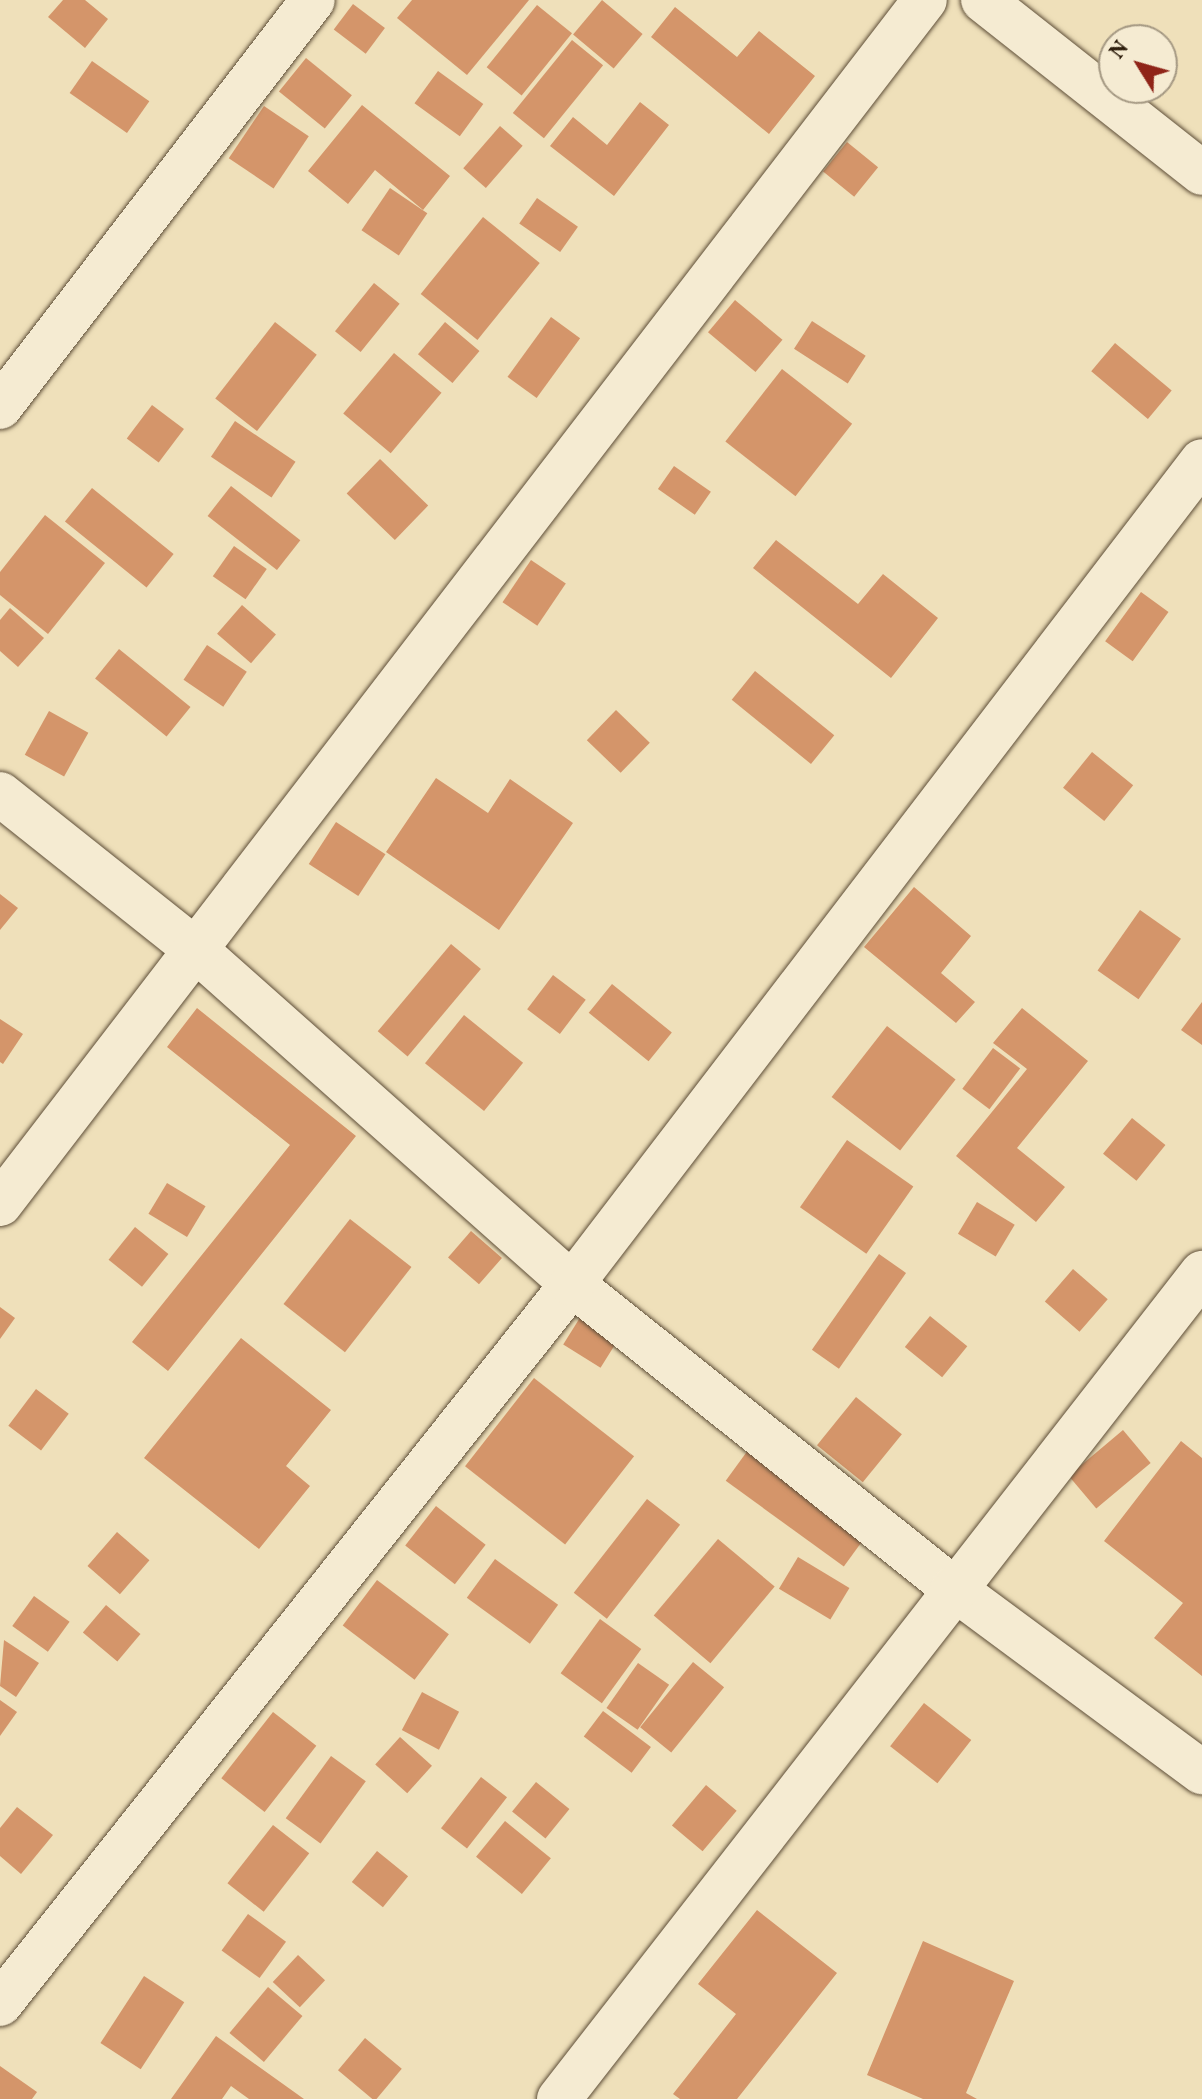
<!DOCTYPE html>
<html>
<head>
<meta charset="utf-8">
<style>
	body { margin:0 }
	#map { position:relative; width:1202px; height:2099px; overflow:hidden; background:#efe0ba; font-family:Vollkorn,serif }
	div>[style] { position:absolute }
	.building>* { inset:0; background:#d4956a; transform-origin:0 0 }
	.roads { filter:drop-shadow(0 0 2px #5e4e38) drop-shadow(0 0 2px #5e4e38) }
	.street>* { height:44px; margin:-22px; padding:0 22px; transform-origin:22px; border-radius:22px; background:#f5ebd2 }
	.secondary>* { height:44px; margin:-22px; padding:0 22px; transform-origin:22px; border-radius:22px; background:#f5ebd2 }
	span { translate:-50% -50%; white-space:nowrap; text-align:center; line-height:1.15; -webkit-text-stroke:7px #f5ebd2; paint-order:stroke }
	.north { position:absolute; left:1098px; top:24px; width:80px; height:80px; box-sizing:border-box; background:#f5ebd2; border:2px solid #a59983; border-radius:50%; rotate:307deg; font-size:22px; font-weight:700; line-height:32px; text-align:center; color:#2e1e0d }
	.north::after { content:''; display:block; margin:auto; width:28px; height:36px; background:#8f2418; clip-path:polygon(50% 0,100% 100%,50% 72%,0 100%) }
</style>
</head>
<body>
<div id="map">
	<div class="building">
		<i style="clip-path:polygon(63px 0,85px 0,108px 19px,85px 48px,48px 17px)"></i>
		<i style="clip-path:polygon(412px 0,529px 0,467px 75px,397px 18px)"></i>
		<i style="left:602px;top:0;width:53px;height:45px;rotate:40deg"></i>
		<i style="left:353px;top:4px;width:40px;height:32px;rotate:37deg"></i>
		<i style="left:537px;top:5px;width:45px;height:80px;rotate:39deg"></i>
		<i style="clip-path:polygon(675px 7px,737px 57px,759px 31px,815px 76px,769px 134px,651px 37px)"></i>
		<i style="left:572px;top:40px;width:40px;height:94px;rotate:39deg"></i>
		<i style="left:306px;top:58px;width:59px;height:43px;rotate:39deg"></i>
		<i style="left:92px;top:61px;width:70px;height:39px;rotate:35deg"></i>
		<i style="left:438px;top:71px;width:56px;height:40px;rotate:36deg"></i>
		<i style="clip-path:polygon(640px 102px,669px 125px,614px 196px,550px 146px,573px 117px,607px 145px)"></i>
		<i style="clip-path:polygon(362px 105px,450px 176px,423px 210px,375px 170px,348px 204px,308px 171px)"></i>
		<i style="left:264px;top:106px;width:54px;height:63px;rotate:34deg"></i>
		<i style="left:500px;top:126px;width:30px;height:56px;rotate:41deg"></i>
		<i style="left:847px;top:142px;width:40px;height:38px;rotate:39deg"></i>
		<i style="left:390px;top:188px;width:45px;height:51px;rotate:34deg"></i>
		<i style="left:537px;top:198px;width:50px;height:31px;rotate:35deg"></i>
		<i style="left:483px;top:217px;width:73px;height:99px;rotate:39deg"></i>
		<i style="left:374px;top:283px;width:33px;height:62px;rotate:39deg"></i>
		<i style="left:735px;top:300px;width:62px;height:42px;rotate:40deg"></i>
		<i style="left:551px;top:317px;width:36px;height:74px;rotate:36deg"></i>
		<i style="left:812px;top:321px;width:64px;height:33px;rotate:33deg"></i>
		<i style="left:275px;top:322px;width:53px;height:97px;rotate:38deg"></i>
		<i style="left:445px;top:322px;width:45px;height:42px;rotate:40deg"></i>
		<i style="left:1115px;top:343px;width:74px;height:37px;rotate:40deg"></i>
		<i style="left:394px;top:353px;width:62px;height:79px;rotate:40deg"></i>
		<i style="left:782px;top:369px;width:89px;height:92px;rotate:38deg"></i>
		<i style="left:152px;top:405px;width:40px;height:42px;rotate:37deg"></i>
		<i style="left:235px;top:421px;width:73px;height:43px;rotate:34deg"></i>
		<i style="left:380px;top:459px;width:67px;height:48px;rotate:44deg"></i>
		<i style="left:674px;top:466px;width:45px;height:28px;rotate:35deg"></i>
		<i style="left:231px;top:486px;width:88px;height:38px;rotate:38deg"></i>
		<i style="left:92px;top:488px;width:105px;height:43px;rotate:39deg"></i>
		<i style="clip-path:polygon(45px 515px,105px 563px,48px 634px,0 595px,0 572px)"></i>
		<i style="clip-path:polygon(776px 540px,858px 604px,883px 574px,938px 618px,891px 678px,753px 568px)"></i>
		<i style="left:234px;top:546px;width:40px;height:37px;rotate:35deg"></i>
		<i style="left:531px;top:560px;width:42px;height:51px;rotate:34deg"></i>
		<i style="left:1141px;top:592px;width:34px;height:61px;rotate:36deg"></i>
		<i style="left:242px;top:605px;width:45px;height:38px;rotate:41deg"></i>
		<i style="clip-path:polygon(10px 608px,44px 638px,18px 667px,0 651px,0 620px)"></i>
		<i style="left:207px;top:645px;width:48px;height:42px;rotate:34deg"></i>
		<i style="left:119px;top:649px;width:92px;height:38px;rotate:39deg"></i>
		<i style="left:755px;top:671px;width:102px;height:37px;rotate:39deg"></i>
		<i style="left:616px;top:710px;width:47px;height:42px;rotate:44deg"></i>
		<i style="left:49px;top:711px;width:45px;height:50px;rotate:29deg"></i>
		<i style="left:1092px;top:752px;width:53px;height:46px;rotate:39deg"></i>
		<i style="clip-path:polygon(436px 778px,488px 813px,510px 779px,573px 823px,499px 930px,386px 852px)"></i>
		<i style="left:336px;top:822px;width:59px;height:50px;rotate:33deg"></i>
		<i style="clip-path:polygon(914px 887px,971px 936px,941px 973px,975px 1002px,956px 1023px,864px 947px)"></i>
		<i style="clip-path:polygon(0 894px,18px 908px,0 930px)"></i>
		<i style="left:1140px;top:910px;width:50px;height:74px;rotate:35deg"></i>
		<i style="left:451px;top:944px;width:39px;height:114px;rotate:40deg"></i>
		<i style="left:553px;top:975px;width:41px;height:43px;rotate:37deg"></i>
		<i style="left:612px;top:984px;width:77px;height:37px;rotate:39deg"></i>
		<i style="clip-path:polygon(1202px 1002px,1202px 1045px,1181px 1030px)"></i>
		<i style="clip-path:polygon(197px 1008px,356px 1136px,168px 1371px,132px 1342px,290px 1145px,167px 1047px)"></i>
		<i style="clip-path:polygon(1022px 1008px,1088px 1061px,1017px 1148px,1065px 1187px,1036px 1222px,956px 1156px,1027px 1069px,993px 1043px)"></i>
		<i style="left:464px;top:1015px;width:76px;height:62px;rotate:39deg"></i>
		<i style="clip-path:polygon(0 1019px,23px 1034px,3px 1064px,0 1062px)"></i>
		<i style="left:887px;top:1026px;width:87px;height:90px;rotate:38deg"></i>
		<i style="left:993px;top:1048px;width:34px;height:51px;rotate:37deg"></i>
		<i style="left:1132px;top:1118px;width:43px;height:46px;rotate:39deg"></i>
		<i style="left:847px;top:1140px;width:81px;height:82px;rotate:35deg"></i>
		<i style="left:167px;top:1183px;width:45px;height:36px;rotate:31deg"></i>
		<i style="left:977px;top:1202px;width:44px;height:37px;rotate:31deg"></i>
		<i style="left:350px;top:1219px;width:78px;height:108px;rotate:38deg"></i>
		<i style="left:135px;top:1227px;width:43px;height:42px;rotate:39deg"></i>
		<i style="left:471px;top:1231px;width:41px;height:35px;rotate:41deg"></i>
		<i style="left:879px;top:1254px;width:33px;height:117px;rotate:35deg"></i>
		<i style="left:1073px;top:1269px;width:46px;height:43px;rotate:41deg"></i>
		<i style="clip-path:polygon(0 1307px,15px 1318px,0 1339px)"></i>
		<i style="left:586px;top:1308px;width:44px;height:43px;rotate:32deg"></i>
		<i style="left:930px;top:1316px;width:48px;height:40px;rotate:39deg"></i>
		<i style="clip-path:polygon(241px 1338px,331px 1410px,286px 1466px,310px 1486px,259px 1549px,144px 1458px)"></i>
		<i style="left:534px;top:1378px;width:127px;height:112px;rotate:38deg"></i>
		<i style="left:36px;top:1389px;width:41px;height:46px;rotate:37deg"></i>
		<i style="left:856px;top:1397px;width:59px;height:62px;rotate:39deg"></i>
		<i style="left:1123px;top:1430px;width:43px;height:71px;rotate:50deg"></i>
		<i style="clip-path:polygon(1181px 1441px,1202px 1458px,1202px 1676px,1154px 1638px,1183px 1603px,1104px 1541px)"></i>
		<i style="left:751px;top:1446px;width:146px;height:43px;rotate:36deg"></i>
		<i style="left:647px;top:1499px;width:42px;height:119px;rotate:38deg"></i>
		<i style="left:436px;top:1506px;width:63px;height:50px;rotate:38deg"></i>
		<i style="left:117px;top:1532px;width:43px;height:45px;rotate:41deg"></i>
		<i style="left:718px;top:1539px;width:74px;height:100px;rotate:40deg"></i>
		<i style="left:798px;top:1557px;width:60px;height:37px;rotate:31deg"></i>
		<i style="left:495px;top:1559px;width:78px;height:48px;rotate:36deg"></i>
		<i style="left:377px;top:1580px;width:90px;height:57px;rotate:37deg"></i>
		<i style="left:34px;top:1596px;width:44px;height:37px;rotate:36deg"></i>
		<i style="left:106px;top:1605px;width:45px;height:36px;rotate:40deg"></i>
		<i style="left:600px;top:1619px;width:51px;height:67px;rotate:36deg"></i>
		<i style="clip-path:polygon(4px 1640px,39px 1663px,16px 1697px,0 1686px)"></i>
		<i style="left:693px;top:1662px;width:40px;height:84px;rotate:39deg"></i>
		<i style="left:638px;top:1663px;width:38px;height:55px;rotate:35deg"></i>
		<i style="left:422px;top:1692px;width:42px;height:43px;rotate:28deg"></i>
		<i style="clip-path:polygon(0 1700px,17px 1712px,0 1736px)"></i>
		<i style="left:924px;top:1703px;width:60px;height:55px;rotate:38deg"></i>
		<i style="left:603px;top:1711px;width:60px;height:32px;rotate:37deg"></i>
		<i style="left:273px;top:1712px;width:55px;height:84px;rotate:38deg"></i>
		<i style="left:400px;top:1737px;width:43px;height:37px;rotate:42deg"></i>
		<i style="left:331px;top:1756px;width:43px;height:77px;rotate:36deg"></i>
		<i style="left:481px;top:1777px;width:33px;height:65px;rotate:38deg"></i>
		<i style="left:536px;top:1782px;width:43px;height:38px;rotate:39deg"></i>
		<i style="left:706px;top:1785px;width:40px;height:53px;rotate:40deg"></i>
		<i style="clip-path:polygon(17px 1807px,53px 1835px,21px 1874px,0 1856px,0 1828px)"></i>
		<i style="left:505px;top:1821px;width:59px;height:46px;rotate:39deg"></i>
		<i style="left:273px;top:1825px;width:46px;height:74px;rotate:38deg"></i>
		<i style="left:377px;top:1851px;width:40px;height:40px;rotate:39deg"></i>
		<i style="clip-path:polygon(757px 1910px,837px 1973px,737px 2099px,680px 2099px,673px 2094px,736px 2014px,698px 1984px)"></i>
		<i style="left:248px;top:1914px;width:47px;height:45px;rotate:36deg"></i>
		<i style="clip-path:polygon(923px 1941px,1014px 1981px,966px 2093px,977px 2099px,923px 2099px,867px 2075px)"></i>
		<i style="left:298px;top:1955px;width:37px;height:37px;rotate:43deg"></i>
		<i style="left:144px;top:1976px;width:48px;height:80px;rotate:33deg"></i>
		<i style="left:268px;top:1987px;width:45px;height:60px;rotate:40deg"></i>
		<i style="clip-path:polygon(216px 2036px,304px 2099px,249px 2099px,231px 2086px,222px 2099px,171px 2099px)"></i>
		<i style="left:365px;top:2038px;width:48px;height:42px;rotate:40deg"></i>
		<i style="clip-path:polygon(0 2066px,37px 2092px,32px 2099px,0 2099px)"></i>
	</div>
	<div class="roads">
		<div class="street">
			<i style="left:0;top:407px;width:513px;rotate:-52.44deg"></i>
			<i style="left:0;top:794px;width:251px;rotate:38.5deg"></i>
			<i style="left:196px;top:950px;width:503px;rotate:41.61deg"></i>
			<i style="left:572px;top:1284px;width:487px;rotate:38.6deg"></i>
			<i style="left:953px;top:1588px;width:310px;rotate:36.5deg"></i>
			<i style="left:0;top:1204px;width:1518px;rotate:-52.47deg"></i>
			<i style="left:0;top:2004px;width:920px;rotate:-51.53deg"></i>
			<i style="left:572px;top:1284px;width:1036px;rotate:-52.57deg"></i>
			<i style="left:559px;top:2099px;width:1047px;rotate:-52.1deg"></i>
		</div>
		<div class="secondary">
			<i style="left:983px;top:0;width:279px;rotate:38.3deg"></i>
		</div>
	</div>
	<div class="north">N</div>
</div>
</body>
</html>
